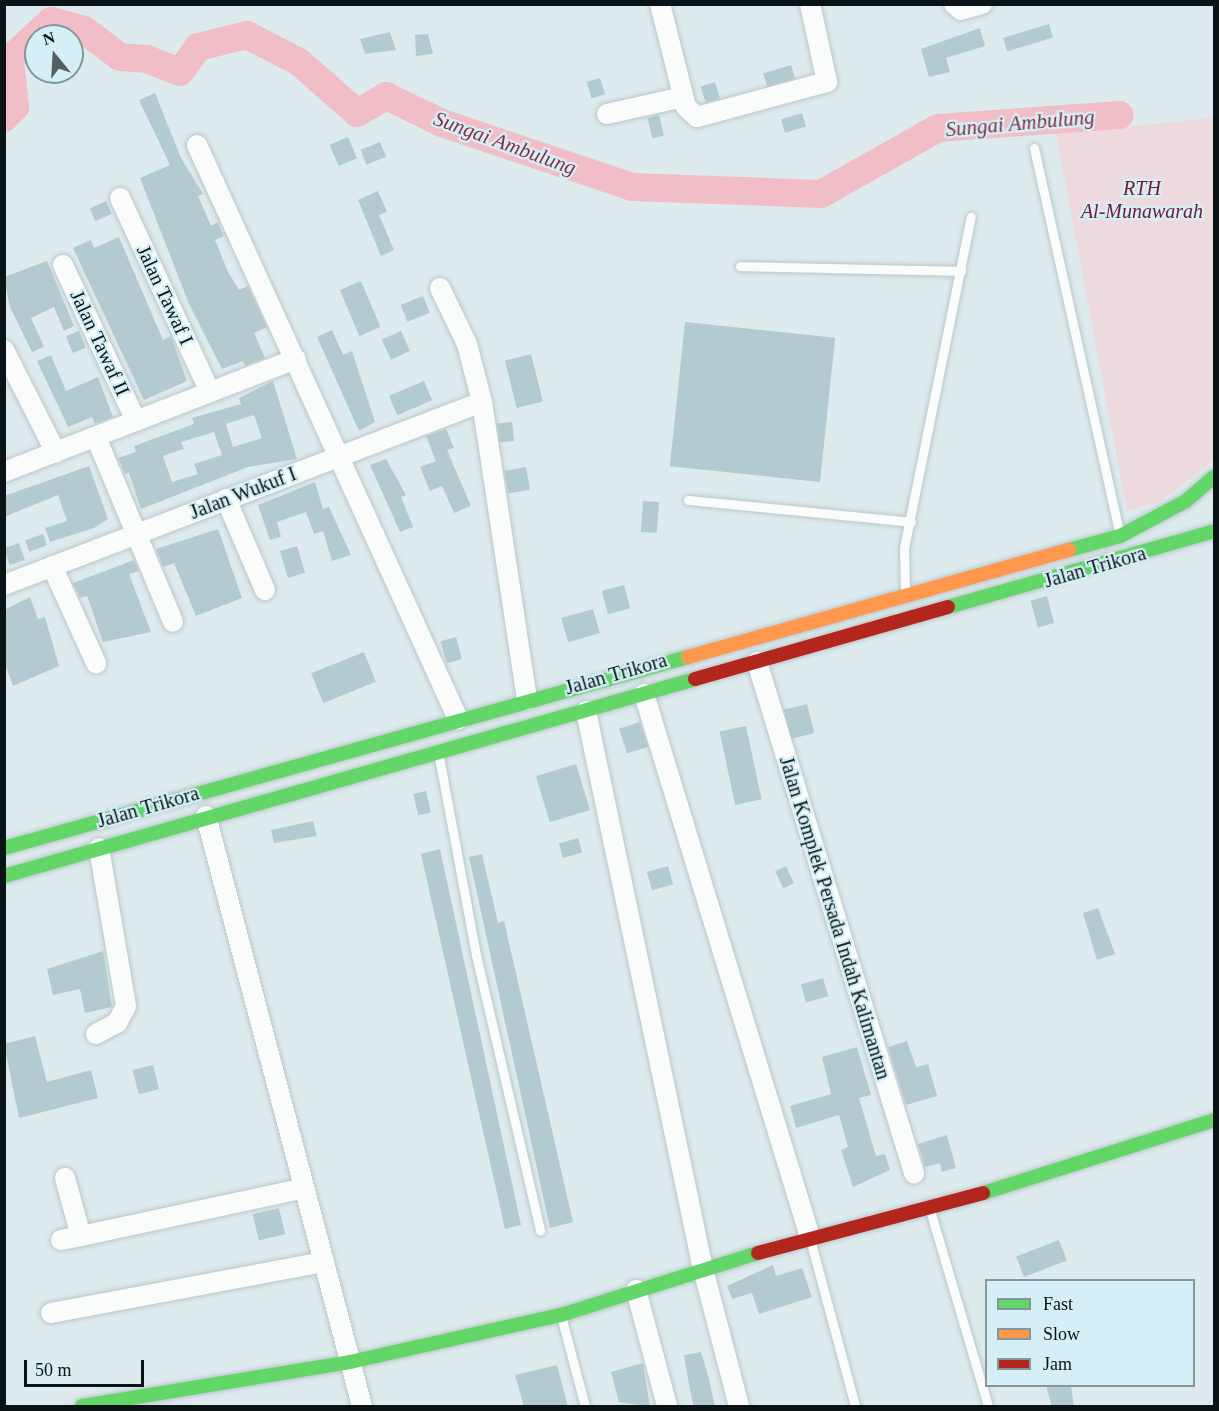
<!DOCTYPE html>
<html>
<head>
<meta charset="utf-8">
<style>
	body { margin:0 }
	#map { position:relative; width:1219px; height:1411px; overflow:hidden; background:#ddebee; font-family:Georgia,serif }
	div>[style] { position:absolute }
	.green>* { inset:0; background:#eed9df }
	.river>* { height:28px; margin:-14px; padding:0 14px; transform-origin:14px; border-radius:14px; background:#f1bec8 }
	.building>* { inset:0; background:#b3cbd0; transform-origin:0 0 }
	.roads { filter:drop-shadow(0 0 2px #bbc7c9) drop-shadow(0 0 2px #bbc7c9) }
	.lane>* { height:9px; margin:-4.5px; padding:0 4.5px; transform-origin:4.5px; border-radius:4.5px; background:#fafcfc }
	.street>* { height:20px; margin:-10px; padding:0 10px; transform-origin:10px; border-radius:10px; background:#fafcfc }
	.fast>* { height:14px; margin:-7px; padding:0 7px; transform-origin:7px; border-radius:7px; background:#63d668 }
	.slow>* { height:14px; margin:-7px; padding:0 7px; transform-origin:7px; border-radius:7px; background:#ff974d }
	.jam>* { height:14px; margin:-7px; padding:0 7px; transform-origin:7px; border-radius:7px; background:#b3261e }
	span { translate:-50% -50%; white-space:nowrap; text-align:center; line-height:1.15; -webkit-text-stroke:4.5px #d5eff6; paint-order:stroke }
	.park-label { font-size:20px; color:#721834; font-style:italic }
	.street-label { font-size:20px; color:#0a1416 }
	.water-label { font-size:21px; color:#882e46; font-style:italic }
	.frame { position:absolute; inset:0; border:6px solid #0a1416; pointer-events:none }
	.legend { position:absolute; left:985px; top:1279px; width:210px; height:108px; box-sizing:border-box; background:#d5eff6; border:2px solid #84979c; margin:0; padding:8px 10px; list-style:none; font-size:18px; color:#0a1416 }
	.legend li { display:flex; align-items:center; gap:12px; height:30px }
	.legend b { width:30px; border:2px solid #84979c }
	.north { position:absolute; left:24px; top:24px; width:60px; height:60px; box-sizing:border-box; background:#d5eff6; border:2px solid #84979c; border-radius:50%; rotate:342deg; font-size:16px; font-weight:700; line-height:24px; text-align:center; color:#0a1416 }
	.north::after { content:''; display:block; margin:auto; width:21px; height:27px; background:#545f62; clip-path:polygon(50% 0,100% 100%,50% 72%,0 100%) }
	.scale { position:absolute; left:24px; top:1360px; width:120px; height:27px; box-sizing:border-box; border:3px solid #0a1416; border-top:0; padding-left:8px; font-size:18px; line-height:21px; white-space:nowrap; color:#0a1416; -webkit-text-stroke:4px #d5eff6; paint-order:stroke }
</style>
</head>
<body>
<div id="map">
	<div class="green">
		<i style="clip-path:polygon(1214px 118px,1214px 460px,1161px 501px,1127px 511px,1056px 134px)"></i>
	</div>
	<div class="river">
		<i style="left:4px;top:118px;width:16px;rotate:-45deg"></i>
		<i style="left:15px;top:107px;width:48px;rotate:-95.9deg"></i>
		<i style="left:10px;top:59px;width:56px;rotate:-42.8deg"></i>
		<i style="left:51px;top:21px;width:34px;rotate:15deg"></i>
		<i style="left:84px;top:30px;width:45px;rotate:36.9deg"></i>
		<i style="left:120px;top:57px;width:27px;rotate:4deg"></i>
		<i style="left:147px;top:59px;width:35px;rotate:22deg"></i>
		<i style="left:180px;top:72px;width:31px;rotate:-54deg"></i>
		<i style="left:198px;top:47px;width:50px;rotate:-13.8deg"></i>
		<i style="left:247px;top:35px;width:59px;rotate:27.4deg"></i>
		<i style="left:299px;top:62px;width:77px;rotate:41.3deg"></i>
		<i style="left:357px;top:113px;width:34px;rotate:-30deg"></i>
		<i style="left:386px;top:96px;width:62px;rotate:25.7deg"></i>
		<i style="left:442px;top:123px;width:200px;rotate:18.6deg"></i>
		<i style="left:632px;top:187px;width:189px;rotate:2.1deg"></i>
		<i style="left:821px;top:194px;width:134px;rotate:-29.4deg"></i>
		<i style="left:938px;top:128px;width:182px;rotate:-4.1deg"></i>
	</div>
	<div class="building">
		<i style="left:1049px;top:24px;width:14px;height:48px;rotate:73deg"></i>
		<i style="clip-path:polygon(980px 28px,985px 46px,946px 58px,950px 72px,929px 77px,921px 49px)"></i>
		<i style="clip-path:polygon(390px 32px,396px 50px,365px 54px,360px 39px)"></i>
		<i style="clip-path:polygon(428px 34px,433px 54px,416px 56px,415px 35px)"></i>
		<i style="left:791px;top:65px;width:14px;height:29px;rotate:73deg"></i>
		<i style="left:600px;top:78px;width:17px;height:14px;rotate:73deg"></i>
		<i style="left:715px;top:82px;width:17px;height:15px;rotate:73deg"></i>
		<i style="clip-path:polygon(155px 93px,181px 158px,203px 194px,198px 196px,211px 226px,218px 222px,224px 236px,215px 240px,228px 272px,239px 290px,248px 286px,267px 327px,254px 333px,265px 358px,245px 366px,243px 361px,222px 369px,189px 304px,140px 178px,170px 165px,139px 100px)"></i>
		<i style="left:802px;top:113px;width:14px;height:22px;rotate:73deg"></i>
		<i style="left:659px;top:115px;width:21px;height:12px;rotate:76deg"></i>
		<i style="left:348px;top:137px;width:23px;height:20px;rotate:67deg"></i>
		<i style="left:380px;top:142px;width:16px;height:21px;rotate:68deg"></i>
		<i style="clip-path:polygon(378px 191px,387px 212px,379px 215px,394px 250px,381px 256px,358px 200px)"></i>
		<i style="left:106px;top:201px;width:14px;height:18px;rotate:65deg"></i>
		<i style="clip-path:polygon(119px 237px,163px 340px,171px 336px,187px 381px,144px 400px,73px 248px,91px 240px,94px 248px)"></i>
		<i style="clip-path:polygon(47px 261px,74px 326px,64px 331px,54px 307px,31px 318px,44px 347px,32px 352px,10px 307px,4px 277px)"></i>
		<i style="left:361px;top:281px;width:50px;height:23px;rotate:67deg"></i>
		<i style="left:423px;top:296px;width:18px;height:24px;rotate:68deg"></i>
		<i style="left:685px;top:322px;width:151px;height:145px;rotate:6deg"></i>
		<i style="clip-path:polygon(332px 330px,343px 355px,352px 351px,375px 422px,359px 431px,317px 337px)"></i>
		<i style="left:79px;top:331px;width:18px;height:14px;rotate:68deg"></i>
		<i style="left:401px;top:331px;width:22px;height:21px;rotate:66deg"></i>
		<i style="left:531px;top:354px;width:49px;height:27px;rotate:76deg"></i>
		<i style="clip-path:polygon(51px 355px,66px 391px,98px 377px,113px 417px,95px 424px,92px 417px,68px 427px,37px 361px)"></i>
		<i style="clip-path:polygon(evenodd,273px 381px,297px 459px,248px 467px,141px 509px,129px 473px,125px 474px,118px 458px,136px 452px,134px 446px,194px 424px,192px 418px,241px 404px,239px 398px,273px 381px,254px 415px,262px 438px,233px 447px,226px 424px,254px 415px,273px 381px,214px 432px,222px 455px,194px 464px,198px 474px,172px 482px,163px 456px,184px 449px,181px 442px,214px 432px)"></i>
		<i style="left:424px;top:381px;width:21px;height:38px;rotate:67deg"></i>
		<i style="left:512px;top:422px;width:19px;height:15px;rotate:84deg"></i>
		<i style="clip-path:polygon(446px 429px,454px 448px,447px 450px,471px 506px,454px 513px,442px 486px,430px 491px,420px 467px,436px 461px,426px 436px)"></i>
		<i style="clip-path:polygon(386px 459px,406px 495px,401px 497px,413px 527px,400px 532px,370px 465px)"></i>
		<i style="clip-path:polygon(89px 466px,108px 519px,94px 528px,50px 542px,45px 528px,67px 521px,58px 495px,4px 517px,4px 496px)"></i>
		<i style="left:526px;top:467px;width:23px;height:22px;rotate:80deg"></i>
		<i style="clip-path:polygon(315px 482px,323px 509px,329px 507px,351px 555px,332px 561px,323px 531px,314px 534px,306px 512px,277px 522px,281px 537px,270px 540px,258px 505px)"></i>
		<i style="left:643px;top:501px;width:16px;height:31px;rotate:4deg"></i>
		<i style="clip-path:polygon(218px 529px,242px 598px,196px 616px,174px 563px,163px 567px,156px 549px)"></i>
		<i style="left:43px;top:534px;width:12px;height:19px;rotate:70deg"></i>
		<i style="left:19px;top:543px;width:18px;height:16px;rotate:71deg"></i>
		<i style="left:297px;top:546px;width:28px;height:18px;rotate:73deg"></i>
		<i style="clip-path:polygon(134px 560px,139px 571px,129px 574px,151px 632px,103px 642px,87px 596px,80px 598px,73px 583px)"></i>
		<i style="left:624px;top:585px;width:24px;height:23px;rotate:75deg"></i>
		<i style="left:1047px;top:596px;width:28px;height:17px;rotate:75deg"></i>
		<i style="clip-path:polygon(30px 597px,38px 619px,45px 617px,59px 666px,13px 686px,4px 661px,4px 610px)"></i>
		<i style="left:593px;top:609px;width:25px;height:33px;rotate:74deg"></i>
		<i style="left:456px;top:637px;width:23px;height:16px;rotate:75deg"></i>
		<i style="left:364px;top:652px;width:32px;height:57px;rotate:68deg"></i>
		<i style="left:807px;top:704px;width:30px;height:24px;rotate:76deg"></i>
		<i style="left:640px;top:722px;width:26px;height:22px;rotate:72deg"></i>
		<i style="left:746px;top:726px;width:75px;height:27px;rotate:78deg"></i>
		<i style="left:576px;top:764px;width:48px;height:42px;rotate:73deg"></i>
		<i style="left:426px;top:791px;width:22px;height:13px;rotate:77deg"></i>
		<i style="clip-path:polygon(313px 821px,317px 836px,274px 843px,271px 830px)"></i>
		<i style="left:578px;top:838px;width:15px;height:20px;rotate:74deg"></i>
		<i style="clip-path:polygon(440px 849px,521px 1225px,505px 1229px,421px 854px)"></i>
		<i style="clip-path:polygon(482px 854px,498px 923px,504px 921px,573px 1222px,550px 1228px,469px 857px)"></i>
		<i style="left:668px;top:866px;width:19px;height:22px;rotate:74deg"></i>
		<i style="left:786px;top:866px;width:19px;height:12px;rotate:65deg"></i>
		<i style="clip-path:polygon(1098px 908px,1115px 954px,1097px 960px,1083px 913px)"></i>
		<i style="clip-path:polygon(103px 951px,112px 1007px,85px 1013px,80px 989px,53px 995px,47px 969px)"></i>
		<i style="left:823px;top:978px;width:19px;height:23px;rotate:74deg"></i>
		<i style="clip-path:polygon(35px 1036px,47px 1082px,91px 1070px,98px 1098px,19px 1118px,4px 1044px)"></i>
		<i style="clip-path:polygon(907px 1041px,916px 1067px,928px 1064px,937px 1096px,906px 1105px,888px 1047px)"></i>
		<i style="clip-path:polygon(857px 1047px,871px 1095px,859px 1098px,876px 1156px,885px 1154px,890px 1170px,853px 1187px,841px 1150px,848px 1147px,839px 1115px,796px 1128px,790px 1106px,831px 1094px,822px 1057px)"></i>
		<i style="left:153px;top:1065px;width:25px;height:21px;rotate:76deg"></i>
		<i style="clip-path:polygon(947px 1135px,956px 1168px,942px 1172px,940px 1163px,925px 1167px,918px 1144px)"></i>
		<i style="left:279px;top:1208px;width:27px;height:27px;rotate:77deg"></i>
		<i style="left:1059px;top:1240px;width:22px;height:46px;rotate:69deg"></i>
		<i style="clip-path:polygon(773px 1265px,776px 1276px,802px 1268px,812px 1297px,759px 1314px,752px 1293px,732px 1299px,727px 1286px)"></i>
		<i style="clip-path:polygon(701px 1352px,709px 1379px,715px 1407px,694px 1407px,690px 1390px,684px 1355px)"></i>
		<i style="clip-path:polygon(643px 1363px,650px 1407px,619px 1402px,611px 1372px)"></i>
		<i style="clip-path:polygon(557px 1365px,568px 1407px,524px 1407px,515px 1375px)"></i>
		<i style="clip-path:polygon(1046px 1386px,1071px 1386px,1074px 1407px,1052px 1407px)"></i>
	</div>
	<div class="roads">
		<div class="lane">
			<i style="left:1034px;top:148px;width:392px;rotate:77.5deg"></i>
			<i style="left:740px;top:266px;width:221px;rotate:1.3deg"></i>
			<i style="left:688px;top:500px;width:224px;rotate:5.6deg"></i>
			<i style="left:905px;top:592px;width:44px;rotate:-91.3deg"></i>
			<i style="left:904px;top:548px;width:338px;rotate:-78.6deg"></i>
			<i style="left:439px;top:757px;width:201px;rotate:79.4deg"></i>
			<i style="left:476px;top:955px;width:283px;rotate:76.9deg"></i>
			<i style="left:930px;top:1210px;width:204px;rotate:73.5deg"></i>
			<i style="left:810px;top:1239px;width:173px;rotate:74.9deg"></i>
			<i style="left:561px;top:1316px;width:93px;rotate:75.1deg"></i>
		</div>
		<div class="street">
			<i style="left:660px;top:4px;width:106px;rotate:75.8deg"></i>
			<i style="left:686px;top:107px;width:15px;rotate:42deg"></i>
			<i style="left:697px;top:117px;width:135px;rotate:-15.1deg"></i>
			<i style="left:827px;top:82px;width:80px;rotate:-102.3deg"></i>
			<i style="left:954px;top:4px;width:9px;rotate:41deg"></i>
			<i style="left:961px;top:10px;width:22px;rotate:-16deg"></i>
			<i style="left:607px;top:114px;width:78px;rotate:-12.6deg"></i>
			<i style="left:197px;top:145px;width:631px;rotate:65.55deg"></i>
			<i style="left:120px;top:198px;width:214px;rotate:65.1deg"></i>
			<i style="left:63px;top:265px;width:172px;rotate:64.9deg"></i>
			<i style="left:440px;top:288px;width:62px;rotate:64.3deg"></i>
			<i style="left:467px;top:344px;width:60px;rotate:75.5deg"></i>
			<i style="left:482px;top:402px;width:301px;rotate:81.4deg"></i>
			<i style="left:4px;top:350px;width:115px;rotate:63.2deg"></i>
			<i style="left:96px;top:437px;width:200px;rotate:67.4deg"></i>
			<i style="left:4px;top:472px;width:313px;rotate:-21.2deg"></i>
			<i style="left:226px;top:499px;width:99px;rotate:66.8deg"></i>
			<i style="left:52px;top:566px;width:107px;rotate:65.6deg"></i>
			<i style="left:4px;top:585px;width:512px;rotate:-20.95deg"></i>
			<i style="left:757px;top:662px;width:535px;rotate:72.92deg"></i>
			<i style="left:644px;top:694px;width:568px;rotate:73deg"></i>
			<i style="left:586px;top:711px;width:570px;rotate:78.16deg"></i>
			<i style="left:703px;top:1269px;width:142px;rotate:75.3deg"></i>
			<i style="left:206px;top:816px;width:610px;rotate:75.19deg"></i>
			<i style="left:96px;top:1034px;width:24px;rotate:-28deg"></i>
			<i style="left:117px;top:1023px;width:19px;rotate:-62deg"></i>
			<i style="left:126px;top:1006px;width:160px;rotate:-99.7deg"></i>
			<i style="left:65px;top:1178px;width:60px;rotate:74.6deg"></i>
			<i style="left:81px;top:1236px;width:228px;rotate:-12.1deg"></i>
			<i style="left:61px;top:1240px;width:20px;rotate:-11deg"></i>
			<i style="left:636px;top:1290px;width:120px;rotate:75deg"></i>
			<i style="left:51px;top:1313px;width:278px;rotate:-10.6deg"></i>
		</div>
		<div class="fast">
			<i style="left:1069px;top:550px;width:53px;rotate:-15.4deg"></i>
			<i style="left:1120px;top:536px;width:75px;rotate:-27.9deg"></i>
			<i style="left:1186px;top:501px;width:37px;rotate:-41deg"></i>
			<i style="left:948px;top:607px;width:277px;rotate:-15.9deg"></i>
			<i style="left:4px;top:848px;width:710px;rotate:-15.6deg"></i>
			<i style="left:4px;top:876px;width:719px;rotate:-15.91deg"></i>
			<i style="left:983px;top:1193px;width:242px;rotate:-17.5deg"></i>
			<i style="left:82px;top:1406px;width:272px;rotate:-9.3deg"></i>
			<i style="left:350px;top:1362px;width:216px;rotate:-12.6deg"></i>
			<i style="left:561px;top:1315px;width:207px;rotate:-17.5deg"></i>
		</div>
		<div class="slow">
			<i style="left:688px;top:657px;width:396px;rotate:-15.7deg"></i>
		</div>
		<div class="jam">
			<i style="left:695px;top:679px;width:263px;rotate:-15.9deg"></i>
			<i style="left:758px;top:1253px;width:233px;rotate:-14.9deg"></i>
		</div>
	</div>
	<div class="park-label">
		<span style="left:1142px;top:200px">RTH<br>Al-Munawarah</span>
	</div>
	<div class="street-label">
		<span style="left:165px;top:295px;rotate:65deg">Jalan Tawaf I</span>
		<span style="left:100px;top:343px;rotate:65deg">Jalan Tawaf II</span>
		<span style="left:243px;top:493px;rotate:-21deg">Jalan Wukuf I</span>
		<span style="left:1095px;top:567px;rotate:-16deg">Jalan Trikora</span>
		<span style="left:616px;top:674px;rotate:-16deg">Jalan Trikora</span>
		<span style="left:148px;top:807px;rotate:-16deg">Jalan Trikora</span>
		<span style="left:835px;top:918px;rotate:73deg">Jalan Komplek Persada Indah Kalimantan</span>
	</div>
	<div class="water-label">
		<span style="left:1020px;top:123px;rotate:-5deg">Sungai Ambulung</span>
		<span style="left:505px;top:143px;rotate:20deg">Sungai Ambulung</span>
	</div>
	<div class="frame"></div>
	<ul class="legend">
	<li><b style="height:8px;background:#63d668"></b>Fast</li>
	<li><b style="height:8px;background:#ff974d"></b>Slow</li>
	<li><b style="height:8px;background:#b3261e"></b>Jam</li>
	</ul>
	<div class="north">N</div>
	<div class="scale">50 m</div>
</div>
</body>
</html>
